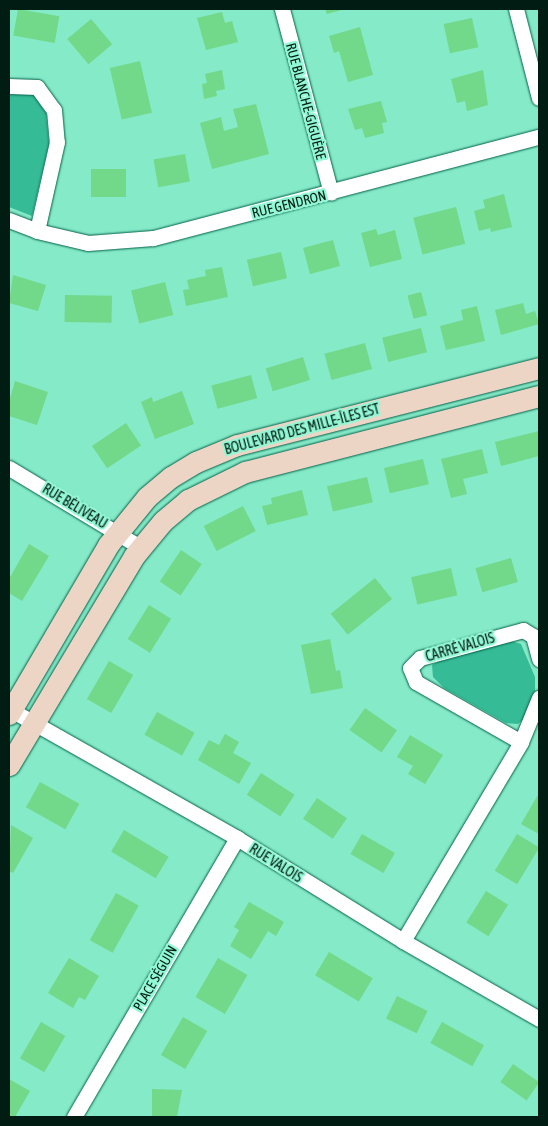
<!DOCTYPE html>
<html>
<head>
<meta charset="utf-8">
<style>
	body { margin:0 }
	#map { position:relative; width:548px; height:1126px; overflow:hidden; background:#85eac7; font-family:"Asap Condensed",sans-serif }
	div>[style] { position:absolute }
	.green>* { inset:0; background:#35bb96 }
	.building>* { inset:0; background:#72d88a; transform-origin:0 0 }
	.roads { filter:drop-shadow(0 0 1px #02614a) drop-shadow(0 0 1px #02614a) }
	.street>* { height:15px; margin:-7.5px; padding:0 7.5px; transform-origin:7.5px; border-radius:7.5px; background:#fff }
	.secondary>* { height:21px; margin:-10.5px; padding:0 10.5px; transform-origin:10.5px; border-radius:10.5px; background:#edd5c6 }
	span { translate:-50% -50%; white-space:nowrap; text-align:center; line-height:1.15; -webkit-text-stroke:4.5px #92f7d4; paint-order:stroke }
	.street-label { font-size:14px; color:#001c13 }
	.frame { position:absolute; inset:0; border:10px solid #001c13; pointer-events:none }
</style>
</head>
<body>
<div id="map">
	<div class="green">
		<i style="clip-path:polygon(14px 91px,33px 94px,46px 113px,49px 144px,32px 216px,9px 207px,9px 96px)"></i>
		<i style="clip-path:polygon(511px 641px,521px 644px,535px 677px,535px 692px,525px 718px,518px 724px,506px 723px,444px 688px,433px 677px,432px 665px,443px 659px)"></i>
	</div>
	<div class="building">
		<i style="left:18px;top:9px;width:42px;height:27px;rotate:10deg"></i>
		<i style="clip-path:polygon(325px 9px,345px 9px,327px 14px)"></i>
		<i style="clip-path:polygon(222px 12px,225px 23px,232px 21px,238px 42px,206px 50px,197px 18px)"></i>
		<i style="left:472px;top:18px;width:30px;height:29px;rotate:78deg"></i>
		<i style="left:91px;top:19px;width:33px;height:31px;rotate:50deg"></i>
		<i style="clip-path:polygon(360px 27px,373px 75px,348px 82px,339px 51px,334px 53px,329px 36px)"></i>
		<i style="left:140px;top:61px;width:53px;height:31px;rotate:77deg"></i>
		<i style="clip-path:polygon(222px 70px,225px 89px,216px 91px,217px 96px,204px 99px,202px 84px,207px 83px,205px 74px)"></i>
		<i style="clip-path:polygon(483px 70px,488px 105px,467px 111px,465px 101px,457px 103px,451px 79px)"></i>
		<i style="clip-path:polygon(381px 101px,387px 122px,382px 123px,384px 133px,365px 138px,362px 128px,355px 130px,348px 109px)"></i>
		<i style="clip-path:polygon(256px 104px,269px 154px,212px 169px,200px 123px,221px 117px,224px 131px,238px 127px,233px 109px)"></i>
		<i style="left:185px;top:154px;width:28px;height:32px;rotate:80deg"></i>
		<i style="left:91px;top:169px;width:35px;height:28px"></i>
		<i style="clip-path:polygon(504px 194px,512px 227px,491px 232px,490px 228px,479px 231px,474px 211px,485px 208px,483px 200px)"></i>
		<i style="left:456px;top:207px;width:38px;height:44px;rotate:76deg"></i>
		<i style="clip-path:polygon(376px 229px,378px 235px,395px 230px,402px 259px,370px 267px,361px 233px)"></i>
		<i style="left:333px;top:240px;width:27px;height:31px;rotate:75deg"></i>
		<i style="left:281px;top:252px;width:27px;height:35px;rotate:77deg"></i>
		<i style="clip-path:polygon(222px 267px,228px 297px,186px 306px,183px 290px,189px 289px,187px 280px,206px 276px,205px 270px)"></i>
		<i style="clip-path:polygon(13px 275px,46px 285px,38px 311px,9px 303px)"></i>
		<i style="left:165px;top:282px;width:34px;height:35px;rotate:76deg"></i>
		<i style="left:421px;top:292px;width:24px;height:14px;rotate:75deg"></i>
		<i style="left:65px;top:295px;width:47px;height:27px;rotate:1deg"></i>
		<i style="clip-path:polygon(523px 303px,526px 314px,535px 311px,539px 324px,501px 335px,495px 310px)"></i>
		<i style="clip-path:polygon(477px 306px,485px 341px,446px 350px,440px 326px,463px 320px,461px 310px)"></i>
		<i style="left:421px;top:328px;width:25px;height:40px;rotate:76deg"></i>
		<i style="left:365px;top:343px;width:27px;height:42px;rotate:75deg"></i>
		<i style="left:303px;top:357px;width:24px;height:39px;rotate:73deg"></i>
		<i style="left:251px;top:375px;width:24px;height:41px;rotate:75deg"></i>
		<i style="clip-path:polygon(15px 381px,48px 392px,37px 425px,9px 416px,9px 402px)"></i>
		<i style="clip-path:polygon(182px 391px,194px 424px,155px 439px,141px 402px,152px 397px,153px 402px)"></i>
		<i style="left:126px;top:423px;width:27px;height:41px;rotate:56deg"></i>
		<i style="clip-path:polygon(539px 431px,539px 456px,501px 466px,495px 442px)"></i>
		<i style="clip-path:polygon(482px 449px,488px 473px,463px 479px,467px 494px,451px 498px,441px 459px)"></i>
		<i style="left:423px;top:459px;width:26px;height:40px;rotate:77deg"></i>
		<i style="left:367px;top:477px;width:26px;height:41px;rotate:77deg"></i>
		<i style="clip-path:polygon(302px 490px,308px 515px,267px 525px,262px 506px,272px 504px,271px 498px)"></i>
		<i style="left:243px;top:506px;width:28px;height:44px;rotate:63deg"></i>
		<i style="clip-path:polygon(29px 544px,49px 556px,22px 601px,9px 593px,9px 579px)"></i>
		<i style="left:181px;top:550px;width:25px;height:38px;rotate:34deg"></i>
		<i style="left:511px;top:558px;width:25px;height:37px;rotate:74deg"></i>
		<i style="left:451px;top:568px;width:28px;height:41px;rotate:77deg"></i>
		<i style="left:375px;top:578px;width:27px;height:57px;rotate:51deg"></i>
		<i style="left:149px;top:605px;width:26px;height:40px;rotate:32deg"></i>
		<i style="clip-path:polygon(330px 639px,336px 671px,340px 670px,343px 688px,311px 694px,301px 645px)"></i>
		<i style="left:109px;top:661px;width:28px;height:44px;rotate:30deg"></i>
		<i style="left:365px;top:708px;width:39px;height:27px;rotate:35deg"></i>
		<i style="left:157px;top:712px;width:43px;height:26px;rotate:29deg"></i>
		<i style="clip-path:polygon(225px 734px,239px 742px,233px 753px,251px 763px,239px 784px,198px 760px,209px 740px,219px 745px)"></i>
		<i style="clip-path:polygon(410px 735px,443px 755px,425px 784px,408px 774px,413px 766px,397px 757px)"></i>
		<i style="left:261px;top:773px;width:40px;height:26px;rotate:33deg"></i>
		<i style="left:40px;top:782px;width:45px;height:29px;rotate:29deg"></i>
		<i style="clip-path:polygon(539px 793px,539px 834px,521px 824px)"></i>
		<i style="left:317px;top:798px;width:36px;height:25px;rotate:34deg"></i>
		<i style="clip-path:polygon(11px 825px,33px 838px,13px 873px,9px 871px)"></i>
		<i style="left:124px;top:830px;width:52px;height:25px;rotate:31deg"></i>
		<i style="left:362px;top:834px;width:38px;height:23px;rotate:30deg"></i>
		<i style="left:517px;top:834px;width:26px;height:43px;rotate:31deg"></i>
		<i style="left:486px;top:891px;width:26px;height:37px;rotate:32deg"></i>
		<i style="left:116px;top:893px;width:26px;height:54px;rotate:29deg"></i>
		<i style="clip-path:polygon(249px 902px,284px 922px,276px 936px,268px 931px,251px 959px,230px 946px,239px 930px,234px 927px)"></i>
		<i style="left:329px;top:952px;width:51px;height:27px;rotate:31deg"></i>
		<i style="clip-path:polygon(69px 958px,99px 976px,85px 1000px,79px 997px,73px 1008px,48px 993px)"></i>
		<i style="left:218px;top:958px;width:34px;height:45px;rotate:30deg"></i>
		<i style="left:397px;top:996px;width:34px;height:25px;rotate:26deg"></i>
		<i style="left:183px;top:1017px;width:28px;height:44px;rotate:30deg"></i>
		<i style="left:41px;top:1022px;width:28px;height:42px;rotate:30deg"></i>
		<i style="left:442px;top:1022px;width:48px;height:24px;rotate:29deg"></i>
		<i style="left:513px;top:1064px;width:32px;height:22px;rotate:35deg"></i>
		<i style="clip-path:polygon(9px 1079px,30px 1091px,15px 1117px,9px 1117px)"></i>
		<i style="clip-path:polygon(152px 1089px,182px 1090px,177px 1117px,152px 1117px)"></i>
	</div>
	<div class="roads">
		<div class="street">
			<i style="left:282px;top:9px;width:190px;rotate:75.1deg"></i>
			<i style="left:516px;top:9px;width:92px;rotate:75.5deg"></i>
			<i style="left:9px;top:86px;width:28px;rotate:2deg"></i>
			<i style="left:37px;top:87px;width:29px;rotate:54deg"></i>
			<i style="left:54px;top:110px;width:32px;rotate:85deg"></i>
			<i style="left:57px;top:142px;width:91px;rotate:102.7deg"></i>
			<i style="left:9px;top:220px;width:30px;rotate:21deg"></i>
			<i style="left:37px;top:231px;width:52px;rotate:13.2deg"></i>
			<i style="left:88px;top:243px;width:65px;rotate:-4.4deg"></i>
			<i style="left:153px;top:238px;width:399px;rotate:-14.7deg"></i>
			<i style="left:9px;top:468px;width:153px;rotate:31.1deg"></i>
			<i style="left:11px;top:710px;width:260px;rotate:29.5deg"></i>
			<i style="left:237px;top:838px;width:195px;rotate:31.8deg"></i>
			<i style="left:403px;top:941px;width:157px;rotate:29.8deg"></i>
			<i style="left:521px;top:742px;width:121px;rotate:-150.3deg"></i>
			<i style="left:416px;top:682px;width:15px;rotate:-113deg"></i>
			<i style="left:410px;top:668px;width:14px;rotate:-45deg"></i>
			<i style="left:420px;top:658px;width:107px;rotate:-15.2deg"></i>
			<i style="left:523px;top:630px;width:12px;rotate:31deg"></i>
			<i style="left:533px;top:636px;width:24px;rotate:75deg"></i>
			<i style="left:403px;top:941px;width:231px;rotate:-59.3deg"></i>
			<i style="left:521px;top:742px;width:48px;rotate:-67.8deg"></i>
			<i style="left:74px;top:1117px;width:323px;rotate:-59.7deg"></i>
		</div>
		<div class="secondary">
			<i style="left:9px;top:714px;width:196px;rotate:-59.6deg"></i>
			<i style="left:108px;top:545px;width:62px;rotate:-50.9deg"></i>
			<i style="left:147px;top:497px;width:31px;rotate:-40deg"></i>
			<i style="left:171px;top:477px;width:29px;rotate:-31deg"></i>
			<i style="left:196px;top:462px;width:44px;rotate:-22.5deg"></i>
			<i style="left:237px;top:445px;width:312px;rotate:-14.3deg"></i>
			<i style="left:9px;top:765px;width:244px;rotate:-59.1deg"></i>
			<i style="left:134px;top:556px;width:45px;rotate:-50.4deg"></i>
			<i style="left:163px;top:521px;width:33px;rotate:-40deg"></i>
			<i style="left:188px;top:500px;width:64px;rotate:-26.2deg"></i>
			<i style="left:245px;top:472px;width:304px;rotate:-14.5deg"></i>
		</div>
	</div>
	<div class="street-label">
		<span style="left:306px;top:101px;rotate:75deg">RUE BLANCHE-GIGUÈRE</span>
		<span style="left:289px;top:204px;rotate:-14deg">RUE GENDRON</span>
		<span style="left:302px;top:429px;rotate:-15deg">BOULEVARD DES MILLE-ÎLES EST</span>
		<span style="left:75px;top:506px;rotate:31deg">RUE BÉLIVEAU</span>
		<span style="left:460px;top:647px;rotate:-16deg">CARRÉ VALOIS</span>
		<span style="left:276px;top:863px;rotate:32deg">RUE VALOIS</span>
		<span style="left:155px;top:978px;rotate:-60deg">PLACE SÉGUIN</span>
	</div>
	<div class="frame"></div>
</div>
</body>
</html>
